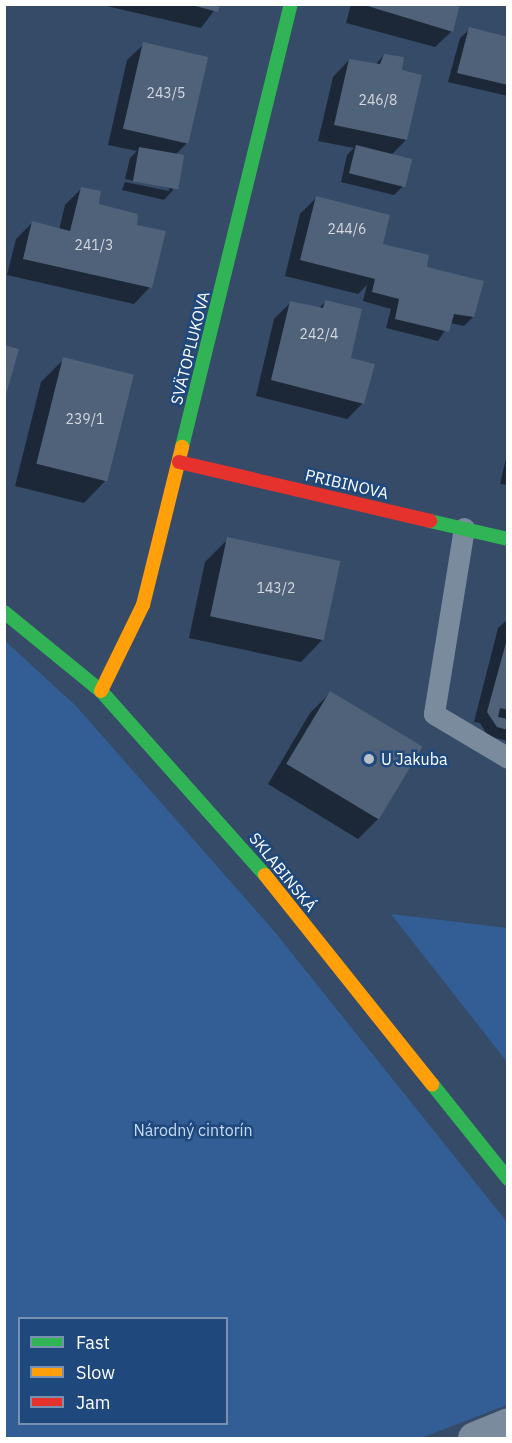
<!DOCTYPE html>
<html>
<head>
<meta charset="utf-8">
<style>
	body { margin:0 }
	#map { position:relative; width:512px; height:1443px; overflow:hidden; background:#354b67; font-family:"IBM Plex Sans",sans-serif }
	div>[style] { position:absolute }
	.green>* { inset:0; background:#325e95 }
	.shadow>* { inset:0; background:#0007 }
	.building>* { inset:0; background:#506279; transform-origin:0 0 }
	.lane>* { height:21px; margin:-10.5px; padding:0 10.5px; transform-origin:10.5px; border-radius:10.5px; background:#7a8b9e }
	.street>* { height:33px; margin:-16.5px; padding:0 16.5px; transform-origin:16.5px; border-radius:16.5px; background:#7a8b9e }
	.fast>* { height:14px; margin:-7px; padding:0 7px; transform-origin:7px; border-radius:7px; background:#30b455 }
	.slow>* { height:14px; margin:-7px; padding:0 7px; transform-origin:7px; border-radius:7px; background:#ff9f0a }
	.jam>* { height:14px; margin:-7px; padding:0 7px; transform-origin:7px; border-radius:7px; background:#e5322d }
	.dots>* { width:16px; height:16px; translate:-50% -50%; box-sizing:border-box; border:3px solid #1f487d; border-radius:50% }
	span { translate:-50% -50%; white-space:nowrap; text-align:center; line-height:1.15; -webkit-text-stroke:5px #1f487d; paint-order:stroke }
	.number-label { font-size:14px; color:#d3d8de }
	.number-label span { -webkit-text-stroke-width:0 }
	.street-label { font-size:16px; color:#fff }
	.poi-label { font-size:16px; color:#fff }
	.left { translate:0 -50%; text-align:left }
	.park-label { font-size:16px; color:#c6dbf5 }
	.frame { position:absolute; inset:0; border:6px solid #fff; pointer-events:none }
	.legend { position:absolute; left:18px; top:1317px; width:210px; height:108px; box-sizing:border-box; background:#1f487d; border:2px solid #7991b1; margin:0; padding:8px 10px; list-style:none; font-size:18px; color:#fff }
	.legend li { display:flex; align-items:center; gap:12px; height:30px }
	.legend b { width:30px; border:2px solid #7991b1 }
</style>
</head>
<body>
<div id="map">
	<div class="green">
		<i style="clip-path:polygon(evenodd,4px 640px,76px 706px,274px 931px,507px 1222px,507px 1405px,421px 1438px,5px 1438px,4px 640px,20px 1318px,226px 1318px,226px 1424px,20px 1424px,20px 1318px)"></i>
		<i style="clip-path:polygon(391px 914px,507px 928px,507px 1062px)"></i>
	</div>
	<div class="shadow">
		<i style="clip-path:polygon(98px 4px,219px 4px,201px 28px)"></i>
		<i style="clip-path:polygon(351px 4px,459px 4px,452px 31px,435px 47px,346px 23px)"></i>
		<i style="clip-path:polygon(470px 29px,508px 38px,508px 96px,448px 82px,460px 38px)"></i>
		<i style="clip-path:polygon(144px 44px,188px 142px,175px 155px,173px 190px,164px 200px,122px 190px,125px 182px,169px 191px,169px 188px,125px 179px,130px 158px,137px 151px,108px 145px,127px 60px)"></i>
		<i style="clip-path:polygon(384px 55px,406px 140px,391px 155px,403px 186px,394px 195px,341px 182px,347px 155px,354px 148px,318px 141px,333px 77px,349px 60px,375px 65px)"></i>
		<i style="clip-path:polygon(81px 189px,97px 205px,135px 226px,150px 287px,134px 304px,7px 275px,16px 239px,32px 223px,59px 230px,65px 205px)"></i>
		<i style="clip-path:polygon(316px 198px,381px 249px,425px 268px,473px 317px,464px 326px,450px 323px,438px 341px,386px 328px,391px 309px,363px 301px,367px 285px,358px 294px,285px 276px,300px 214px)"></i>
		<i style="clip-path:polygon(325px 302px,363px 403px,347px 419px,256px 396px,274px 319px,290px 303px,318px 309px)"></i>
		<i style="clip-path:polygon(64px 359px,106px 480px,84px 503px,15px 486px,41px 382px)"></i>
		<i style="clip-path:polygon(508px 450px,508px 485px,500px 484px)"></i>
		<i style="clip-path:polygon(228px 539px,339px 562px,323px 639px,301px 662px,189px 638px,205px 562px)"></i>
		<i style="clip-path:polygon(508px 619px,508px 741px,488px 736px,480px 723px,474px 722px,498px 628px)"></i>
		<i style="clip-path:polygon(330px 693px,378px 819px,358px 839px,268px 784px,310px 713px)"></i>
	</div>
	<div class="building">
		<i style="clip-path:polygon(188px 4px,220px 4px,218px 12px)"></i>
		<i style="clip-path:polygon(361px 4px,460px 4px,453px 32px)"></i>
		<i style="clip-path:polygon(469px 27px,508px 37px,508px 85px,457px 73px)"></i>
		<i style="left:143px;top:42px;width:67px;height:89px;rotate:13deg"></i>
		<i style="clip-path:polygon(384px 54px,404px 57px,402px 70px,422px 75px,407px 140px,334px 125px,349px 59px,380px 64px)"></i>
		<i style="left:356px;top:145px;width:58px;height:29px;rotate:14deg"></i>
		<i style="left:139px;top:147px;width:46px;height:35px;rotate:10deg"></i>
		<i style="clip-path:polygon(81px 187px,101px 191px,99px 204px,138px 214px,137px 225px,166px 231px,152px 288px,23px 259px,32px 221px,70px 231px)"></i>
		<i style="clip-path:polygon(316px 196px,390px 215px,383px 244px,429px 255px,427px 267px,484px 281px,474px 317px,454px 314px,449px 332px,395px 319px,399px 299px,372px 292px,375px 279px,300px 260px)"></i>
		<i style="clip-path:polygon(325px 300px,362px 309px,351px 358px,375px 364px,364px 404px,271px 380px,290px 301px,323px 308px)"></i>
		<i style="clip-path:polygon(4px 345px,19px 349px,5px 398px,4px 398px)"></i>
		<i style="left:63px;top:357px;width:73px;height:110px;rotate:14deg"></i>
		<i style="left:227px;top:537px;width:116px;height:81px;rotate:12deg"></i>
		<i style="clip-path:polygon(507px 639px,508px 710px,500px 708px,498px 717px,508px 719px,508px 730px,497px 727px,487px 712px)"></i>
		<i style="left:330px;top:691px;width:108px;height:85px;rotate:31deg"></i>
	</div>
	<div class="lane">
		<i style="left:464px;top:528px;width:188px;rotate:99.2deg"></i>
		<i style="left:434px;top:714px;width:86px;rotate:30.7deg"></i>
	</div>
	<div class="street">
		<i style="left:474px;top:1438px;width:37px;rotate:-22deg"></i>
	</div>
	<div class="fast">
		<i style="left:182px;top:447px;width:456px;rotate:-76.2deg"></i>
		<i style="left:430px;top:521px;width:80px;rotate:13deg"></i>
		<i style="left:4px;top:612px;width:125px;rotate:39.2deg"></i>
		<i style="left:101px;top:691px;width:246px;rotate:48.3deg"></i>
		<i style="left:432px;top:1084px;width:122px;rotate:51.3deg"></i>
	</div>
	<div class="slow">
		<i style="left:101px;top:691px;width:96px;rotate:-64deg"></i>
		<i style="left:143px;top:605px;width:163px;rotate:-76.1deg"></i>
		<i style="left:265px;top:875px;width:268px;rotate:51.4deg"></i>
	</div>
	<div class="jam">
		<i style="left:179px;top:462px;width:258px;rotate:13.2deg"></i>
	</div>
	<div class="dots">
		<i style="left:369px;top:759px;background:#b8c0ca"></i>
	</div>
	<div class="number-label">
		<span style="left:166px;top:93px">243/5</span>
		<span style="left:378px;top:100px">246/8</span>
		<span style="left:347px;top:229px">244/6</span>
		<span style="left:94px;top:245px">241/3</span>
		<span style="left:319px;top:334px">242/4</span>
		<span style="left:85px;top:419px">239/1</span>
		<span style="left:276px;top:588px">143/2</span>
	</div>
	<div class="street-label">
		<span style="left:190px;top:348px;rotate:-76deg">SVÄTOPLUKOVA</span>
		<span style="left:347px;top:484px;rotate:13deg">PRIBINOVA</span>
		<span style="left:283px;top:872px;rotate:51deg">SKLABINSKÁ</span>
	</div>
	<div class="poi-label">
		<span class="left" style="left:381px;top:759px">U Jakuba</span>
	</div>
	<div class="park-label">
		<span style="left:193px;top:1130px">Národný cintorín</span>
	</div>
	<div class="frame"></div>
	<ul class="legend">
	<li><b style="height:8px;background:#30b455"></b>Fast</li>
	<li><b style="height:8px;background:#ff9f0a"></b>Slow</li>
	<li><b style="height:8px;background:#e5322d"></b>Jam</li>
	</ul>
</div>
</body>
</html>
